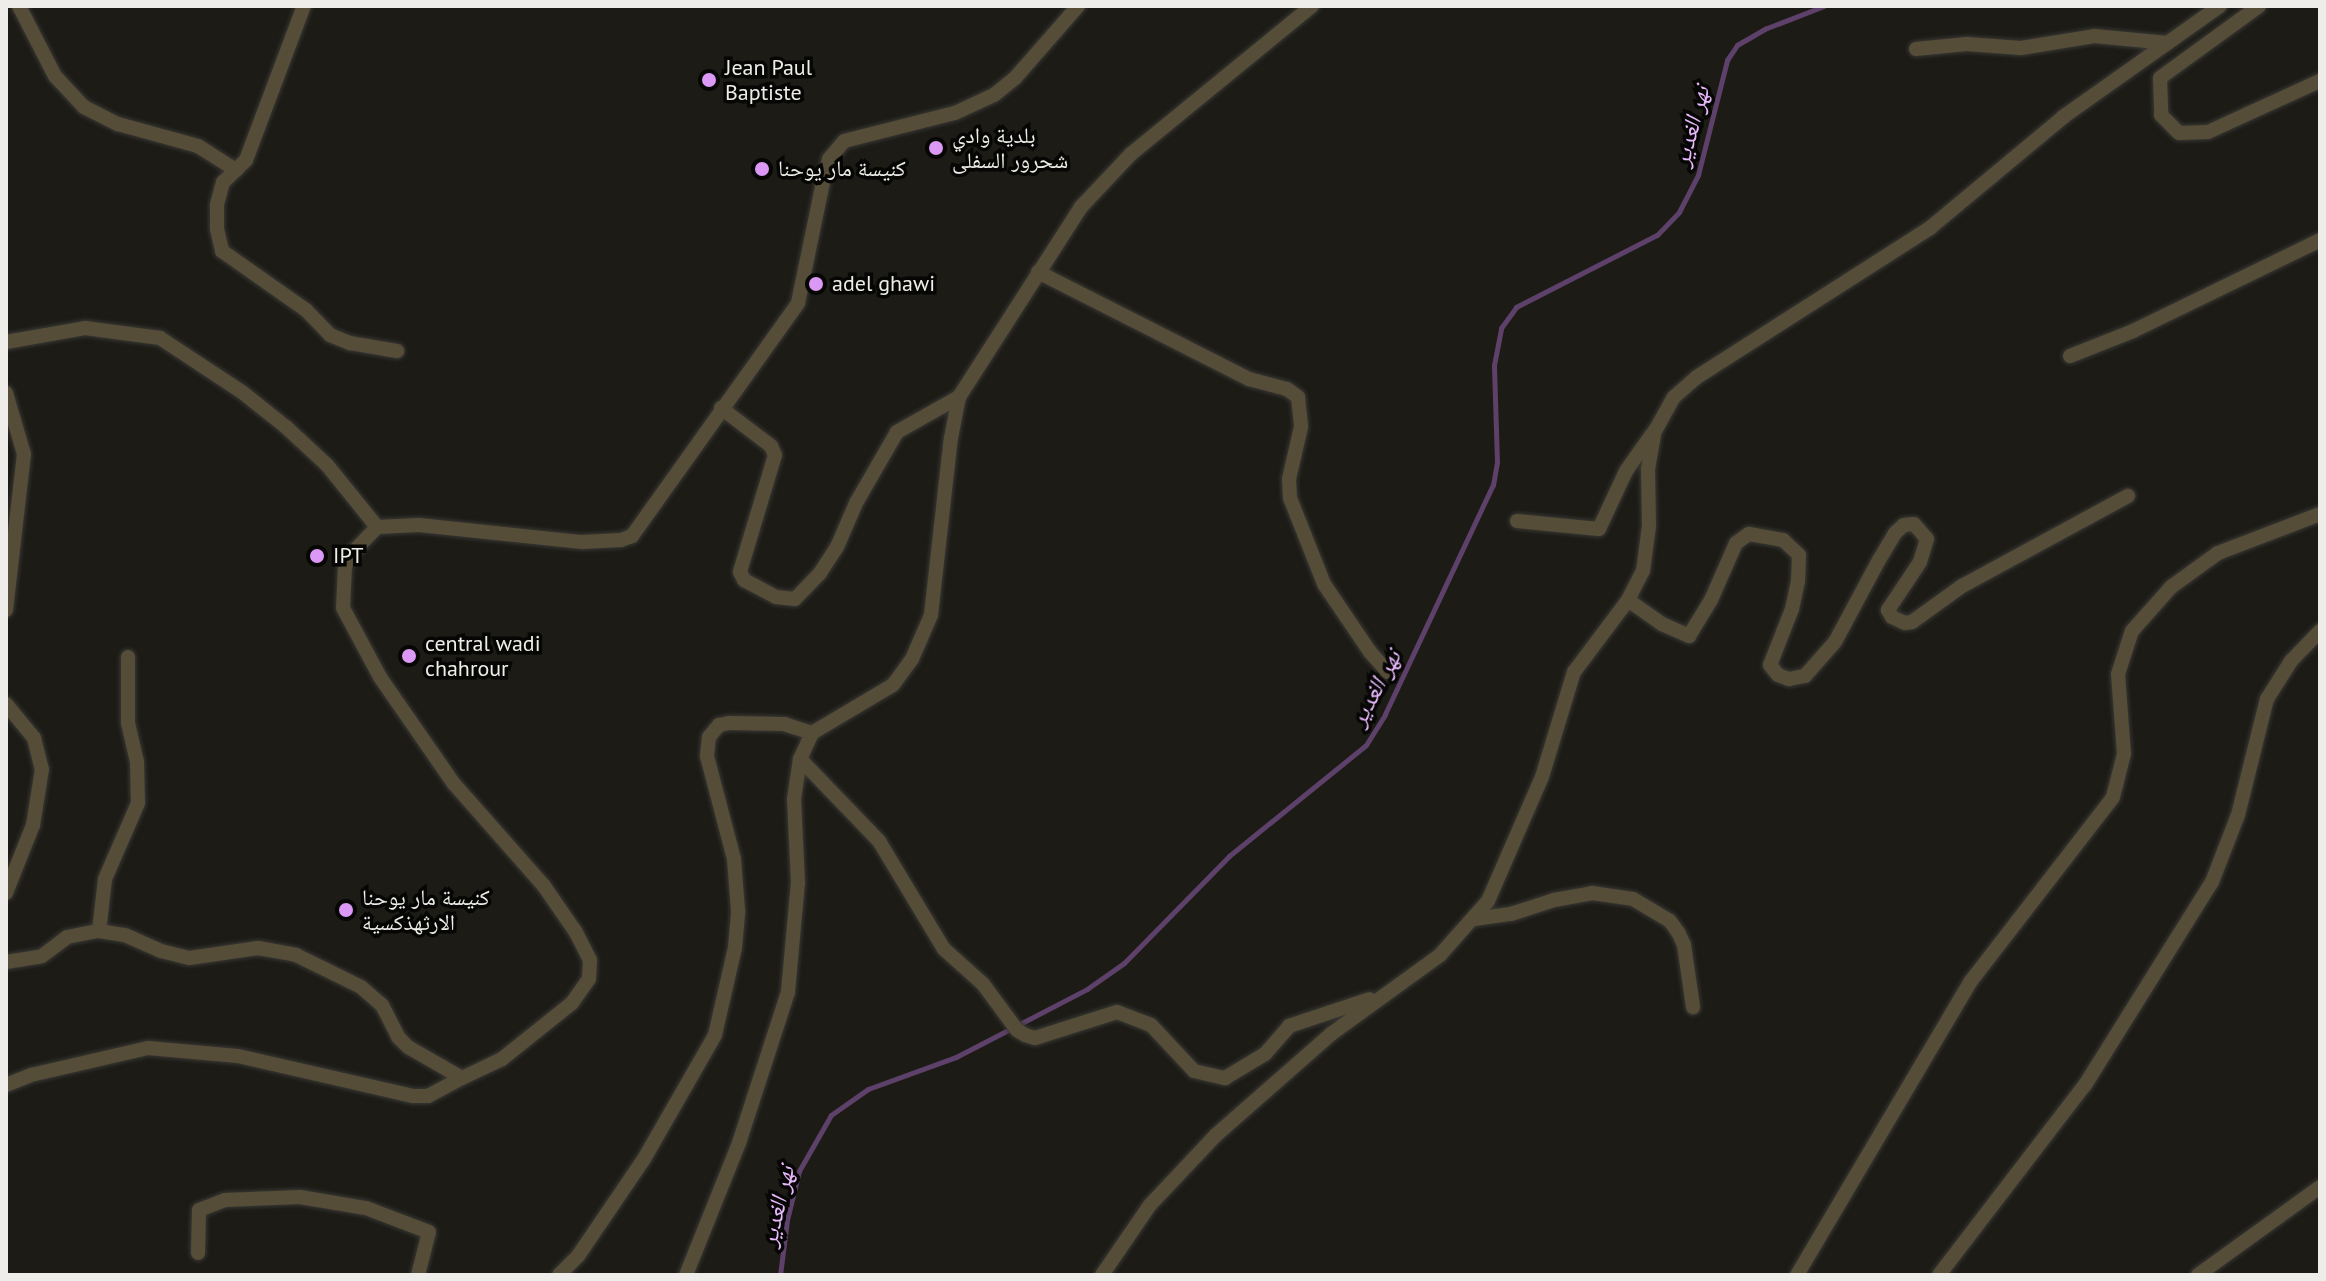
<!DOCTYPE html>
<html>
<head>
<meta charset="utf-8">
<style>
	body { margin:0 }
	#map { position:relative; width:2326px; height:1281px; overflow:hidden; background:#1c1b16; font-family:"PT Sans","Noto Naskh Arabic",sans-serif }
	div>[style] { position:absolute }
	.stream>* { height:5px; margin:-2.5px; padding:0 2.5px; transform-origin:2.5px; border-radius:2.5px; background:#5e416a }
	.roads { filter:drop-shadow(0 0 2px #393834) drop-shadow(0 0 2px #393834) }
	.minor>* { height:14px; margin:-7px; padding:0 7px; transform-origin:7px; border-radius:7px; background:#564d39 }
	.dots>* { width:22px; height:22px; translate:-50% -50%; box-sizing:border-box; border:4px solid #060604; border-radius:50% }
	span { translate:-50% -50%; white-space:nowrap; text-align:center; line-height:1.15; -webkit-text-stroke:7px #060604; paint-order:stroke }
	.poi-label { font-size:22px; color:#eeedea }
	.left { translate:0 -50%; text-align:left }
	.water-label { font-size:24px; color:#e9b9fd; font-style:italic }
	.frame { position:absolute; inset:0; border:8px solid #eeedea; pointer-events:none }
</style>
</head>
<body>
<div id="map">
	<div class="stream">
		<i style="left:780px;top:1275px;width:55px;rotate:-82.7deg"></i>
		<i style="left:787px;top:1220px;width:50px;rotate:-76.2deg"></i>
		<i style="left:799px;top:1171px;width:64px;rotate:-60.3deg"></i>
		<i style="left:831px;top:1115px;width:45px;rotate:-35.1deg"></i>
		<i style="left:868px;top:1089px;width:94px;rotate:-20deg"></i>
		<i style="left:956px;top:1057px;width:148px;rotate:-27.4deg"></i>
		<i style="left:1087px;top:989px;width:45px;rotate:-35.1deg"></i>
		<i style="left:1124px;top:963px;width:150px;rotate:-45.5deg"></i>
		<i style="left:1229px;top:856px;width:176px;rotate:-39deg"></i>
		<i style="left:1366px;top:745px;width:36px;rotate:-58deg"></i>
		<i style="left:1385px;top:714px;width:253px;rotate:-64.8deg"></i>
		<i style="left:1493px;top:485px;width:23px;rotate:-80deg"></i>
		<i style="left:1497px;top:462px;width:97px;rotate:-91.8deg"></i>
		<i style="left:1494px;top:365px;width:38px;rotate:-79deg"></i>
		<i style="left:1501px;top:328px;width:26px;rotate:-54deg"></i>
		<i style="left:1516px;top:307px;width:158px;rotate:-27.1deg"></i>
		<i style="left:1657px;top:235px;width:32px;rotate:-46deg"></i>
		<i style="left:1679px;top:212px;width:42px;rotate:-62.8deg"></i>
		<i style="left:1698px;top:175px;width:119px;rotate:-75.8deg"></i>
		<i style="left:1727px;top:60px;width:18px;rotate:-56deg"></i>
		<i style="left:1737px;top:45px;width:34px;rotate:-30deg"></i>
		<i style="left:1767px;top:28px;width:61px;rotate:-21.1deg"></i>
	</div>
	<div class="roads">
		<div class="minor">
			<i style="left:19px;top:6px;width:79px;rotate:62.8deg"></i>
			<i style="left:55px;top:76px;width:42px;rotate:46.9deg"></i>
			<i style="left:84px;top:107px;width:38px;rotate:27deg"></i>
			<i style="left:118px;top:124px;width:83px;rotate:15.4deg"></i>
			<i style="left:198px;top:146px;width:45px;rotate:32.3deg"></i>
			<i style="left:236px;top:170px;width:14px;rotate:-45deg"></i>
			<i style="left:246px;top:160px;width:165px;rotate:-69.4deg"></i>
			<i style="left:2259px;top:6px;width:122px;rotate:144deg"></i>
			<i style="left:2160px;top:78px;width:37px;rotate:88deg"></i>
			<i style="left:2161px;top:115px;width:25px;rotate:45deg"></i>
			<i style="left:2179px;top:133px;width:29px;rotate:-2deg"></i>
			<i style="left:2208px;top:132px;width:123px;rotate:-24.5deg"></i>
			<i style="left:1916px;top:49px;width:51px;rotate:-5.6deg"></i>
			<i style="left:1967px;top:44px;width:54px;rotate:4.2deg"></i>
			<i style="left:2021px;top:48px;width:74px;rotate:-9.3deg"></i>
			<i style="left:2094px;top:36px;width:74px;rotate:5.4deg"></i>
			<i style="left:236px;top:170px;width:18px;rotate:137deg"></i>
			<i style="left:223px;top:182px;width:23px;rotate:105deg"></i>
			<i style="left:217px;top:204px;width:25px;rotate:90deg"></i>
			<i style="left:217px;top:229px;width:23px;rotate:77deg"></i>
			<i style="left:222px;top:251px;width:103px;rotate:35.1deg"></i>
			<i style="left:306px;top:310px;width:35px;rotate:46deg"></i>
			<i style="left:330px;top:335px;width:22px;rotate:22deg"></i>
			<i style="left:350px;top:343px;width:48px;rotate:9.7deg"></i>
			<i style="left:1038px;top:272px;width:237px;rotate:26.9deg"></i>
			<i style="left:1249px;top:379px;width:39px;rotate:15deg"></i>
			<i style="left:1287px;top:389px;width:14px;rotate:36deg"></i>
			<i style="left:1298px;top:397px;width:30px;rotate:84deg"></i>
			<i style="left:1301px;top:427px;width:53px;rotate:103deg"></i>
			<i style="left:1289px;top:479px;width:19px;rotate:87deg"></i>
			<i style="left:1290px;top:498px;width:92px;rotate:68.4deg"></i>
			<i style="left:1324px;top:584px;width:82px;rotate:55.9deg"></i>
			<i style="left:1370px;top:652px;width:27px;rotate:48deg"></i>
			<i style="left:6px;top:342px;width:80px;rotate:-10deg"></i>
			<i style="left:85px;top:328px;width:76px;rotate:7.6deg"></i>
			<i style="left:160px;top:338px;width:98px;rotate:33.4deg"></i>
			<i style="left:242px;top:392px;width:56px;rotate:38.5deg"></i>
			<i style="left:286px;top:427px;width:56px;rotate:42.8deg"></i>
			<i style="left:327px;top:465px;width:80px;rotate:51.1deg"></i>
			<i style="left:2070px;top:356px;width:68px;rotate:-21.6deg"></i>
			<i style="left:2133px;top:331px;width:208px;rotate:-25.9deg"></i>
			<i style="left:6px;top:393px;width:64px;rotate:73.6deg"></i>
			<i style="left:24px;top:454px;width:157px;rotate:96.6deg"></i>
			<i style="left:721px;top:408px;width:63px;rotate:37.2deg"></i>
			<i style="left:771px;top:446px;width:10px;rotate:66deg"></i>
			<i style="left:775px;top:455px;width:122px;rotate:106.7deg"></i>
			<i style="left:740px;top:572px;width:9px;rotate:63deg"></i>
			<i style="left:744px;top:580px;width:36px;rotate:28deg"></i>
			<i style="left:776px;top:597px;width:19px;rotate:6deg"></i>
			<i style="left:795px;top:599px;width:36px;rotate:-46deg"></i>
			<i style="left:820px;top:573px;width:31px;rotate:-57deg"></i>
			<i style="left:837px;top:547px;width:48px;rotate:-66.6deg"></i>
			<i style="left:856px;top:503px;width:82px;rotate:-60deg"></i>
			<i style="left:897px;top:432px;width:71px;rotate:-29.4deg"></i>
			<i style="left:1517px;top:521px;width:82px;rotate:5.6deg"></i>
			<i style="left:1599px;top:529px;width:64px;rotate:-65deg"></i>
			<i style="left:1626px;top:471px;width:45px;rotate:-54.9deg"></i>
			<i style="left:1628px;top:600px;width:42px;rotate:35.2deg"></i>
			<i style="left:1662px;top:624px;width:30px;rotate:24deg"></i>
			<i style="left:1689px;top:636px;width:42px;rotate:-58.6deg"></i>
			<i style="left:1711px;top:600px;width:62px;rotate:-66.3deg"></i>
			<i style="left:1736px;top:543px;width:16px;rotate:-35deg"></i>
			<i style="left:1749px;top:534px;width:35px;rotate:10deg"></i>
			<i style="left:1783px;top:540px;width:22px;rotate:43deg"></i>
			<i style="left:1799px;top:555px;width:26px;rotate:92deg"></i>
			<i style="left:1798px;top:581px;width:29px;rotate:102deg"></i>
			<i style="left:1792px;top:609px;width:60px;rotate:111.4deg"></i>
			<i style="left:1770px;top:665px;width:13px;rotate:51deg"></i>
			<i style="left:1778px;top:675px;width:12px;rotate:20deg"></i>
			<i style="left:1789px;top:679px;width:16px;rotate:-11deg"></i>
			<i style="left:1805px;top:676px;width:45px;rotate:-48.6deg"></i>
			<i style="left:1835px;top:642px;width:93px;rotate:-61.8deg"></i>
			<i style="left:1879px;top:560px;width:31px;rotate:-59deg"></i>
			<i style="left:1895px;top:533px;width:12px;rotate:-42deg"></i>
			<i style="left:1904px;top:525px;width:10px;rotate:-6deg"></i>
			<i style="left:1914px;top:524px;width:20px;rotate:49deg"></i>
			<i style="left:1927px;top:539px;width:24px;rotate:107deg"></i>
			<i style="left:1920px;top:562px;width:58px;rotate:123.7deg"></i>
			<i style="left:1888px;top:610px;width:8px;rotate:60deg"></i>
			<i style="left:1892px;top:617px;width:14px;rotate:25deg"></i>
			<i style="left:1905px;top:623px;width:7px;rotate:-8deg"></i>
			<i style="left:1912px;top:622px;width:62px;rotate:-35.8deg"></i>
			<i style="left:1962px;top:586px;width:189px;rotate:-28.5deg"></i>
			<i style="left:6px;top:704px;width:44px;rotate:50.5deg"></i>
			<i style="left:34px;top:738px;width:32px;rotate:76deg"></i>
			<i style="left:42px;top:769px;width:57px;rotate:99.1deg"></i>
			<i style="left:33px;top:825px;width:73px;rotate:111.7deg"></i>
			<i style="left:800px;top:759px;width:114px;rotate:46.1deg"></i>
			<i style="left:879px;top:841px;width:126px;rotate:59deg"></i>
			<i style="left:944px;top:949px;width:52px;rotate:41.9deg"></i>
			<i style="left:983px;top:984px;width:57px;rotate:53.5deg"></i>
			<i style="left:1017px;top:1030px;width:9px;rotate:32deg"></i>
			<i style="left:1025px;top:1035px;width:10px;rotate:17deg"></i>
			<i style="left:1035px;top:1038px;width:86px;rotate:-17.6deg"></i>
			<i style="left:1117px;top:1012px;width:36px;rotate:21deg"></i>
			<i style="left:1151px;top:1025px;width:63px;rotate:46.9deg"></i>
			<i style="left:1194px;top:1071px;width:32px;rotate:13deg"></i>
			<i style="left:1225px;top:1078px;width:47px;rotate:-31deg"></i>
			<i style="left:1265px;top:1054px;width:37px;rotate:-49deg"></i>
			<i style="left:1289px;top:1026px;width:85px;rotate:-18.4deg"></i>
			<i style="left:1474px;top:919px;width:37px;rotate:-8deg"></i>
			<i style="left:1511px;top:914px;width:45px;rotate:-18deg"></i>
			<i style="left:1554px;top:900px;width:39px;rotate:-10deg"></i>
			<i style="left:1592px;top:893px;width:41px;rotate:8.3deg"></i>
			<i style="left:1633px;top:899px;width:43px;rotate:30.7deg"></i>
			<i style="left:1670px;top:921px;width:14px;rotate:54deg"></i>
			<i style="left:1678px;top:932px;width:14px;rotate:65deg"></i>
			<i style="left:1684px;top:945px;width:63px;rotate:81.7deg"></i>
			<i style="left:99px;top:931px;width:52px;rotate:-83.4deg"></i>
			<i style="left:105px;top:879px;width:83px;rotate:-66.5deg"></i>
			<i style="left:138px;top:803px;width:41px;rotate:-91.4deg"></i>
			<i style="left:137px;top:762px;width:40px;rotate:-103deg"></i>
			<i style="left:128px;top:723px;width:66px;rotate:-90deg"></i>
			<i style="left:6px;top:962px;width:36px;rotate:-9deg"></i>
			<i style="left:42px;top:956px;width:31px;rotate:-37deg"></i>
			<i style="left:67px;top:937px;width:33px;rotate:-11deg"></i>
			<i style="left:99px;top:931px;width:26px;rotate:9deg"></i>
			<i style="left:125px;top:935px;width:39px;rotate:24deg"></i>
			<i style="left:161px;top:951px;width:29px;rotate:14deg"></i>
			<i style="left:189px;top:958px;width:70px;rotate:-8.2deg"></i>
			<i style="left:258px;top:948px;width:39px;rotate:10deg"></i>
			<i style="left:296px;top:955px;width:72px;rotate:26.2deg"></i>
			<i style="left:361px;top:987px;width:28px;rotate:41deg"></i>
			<i style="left:382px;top:1005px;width:36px;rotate:63deg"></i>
			<i style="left:398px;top:1037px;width:14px;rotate:45deg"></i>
			<i style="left:408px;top:1047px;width:62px;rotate:29.9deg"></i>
			<i style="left:462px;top:1078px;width:44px;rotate:-25.4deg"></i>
			<i style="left:502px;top:1059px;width:90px;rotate:-38.7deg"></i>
			<i style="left:572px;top:1003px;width:29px;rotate:-55deg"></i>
			<i style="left:589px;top:979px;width:19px;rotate:-87deg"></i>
			<i style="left:590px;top:960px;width:33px;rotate:-117deg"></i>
			<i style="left:575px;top:931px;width:55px;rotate:-124.6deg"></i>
			<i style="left:544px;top:886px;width:136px;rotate:-131.4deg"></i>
			<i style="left:454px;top:784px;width:130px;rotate:-124.7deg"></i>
			<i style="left:380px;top:677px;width:78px;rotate:-118.2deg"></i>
			<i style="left:343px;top:608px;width:42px;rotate:-87.3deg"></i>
			<i style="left:345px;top:566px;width:16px;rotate:-60deg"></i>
			<i style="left:353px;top:552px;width:35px;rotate:-46deg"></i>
			<i style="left:377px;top:527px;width:42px;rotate:-2.7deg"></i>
			<i style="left:419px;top:525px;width:164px;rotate:6deg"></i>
			<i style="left:582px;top:542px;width:39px;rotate:-3deg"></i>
			<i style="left:621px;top:540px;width:12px;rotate:-20deg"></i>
			<i style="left:632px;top:536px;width:286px;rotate:-54.5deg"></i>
			<i style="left:798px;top:303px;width:129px;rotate:-78.3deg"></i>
			<i style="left:824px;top:177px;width:19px;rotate:-74deg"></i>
			<i style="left:829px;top:159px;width:23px;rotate:-50deg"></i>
			<i style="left:844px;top:141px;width:114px;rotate:-14.2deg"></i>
			<i style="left:955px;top:113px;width:43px;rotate:-24.8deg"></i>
			<i style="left:994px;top:95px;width:27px;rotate:-39deg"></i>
			<i style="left:1015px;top:78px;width:96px;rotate:-48.8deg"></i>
			<i style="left:6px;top:1085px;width:27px;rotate:-22deg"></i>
			<i style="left:31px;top:1075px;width:120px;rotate:-13deg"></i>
			<i style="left:148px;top:1048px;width:90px;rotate:5.1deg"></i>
			<i style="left:238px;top:1056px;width:180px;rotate:12.9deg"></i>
			<i style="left:413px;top:1096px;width:15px"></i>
			<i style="left:428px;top:1096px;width:38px;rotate:-28deg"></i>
			<i style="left:198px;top:1253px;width:43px;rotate:-88.7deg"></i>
			<i style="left:199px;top:1210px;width:28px;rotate:-21deg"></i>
			<i style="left:225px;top:1200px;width:75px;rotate:-2.3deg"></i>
			<i style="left:300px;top:1197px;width:67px;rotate:9.5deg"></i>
			<i style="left:366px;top:1208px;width:67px;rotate:20.9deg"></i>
			<i style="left:429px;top:1232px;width:44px;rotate:104.3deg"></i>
			<i style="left:559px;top:1275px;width:27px;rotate:-45deg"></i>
			<i style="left:578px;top:1256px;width:117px;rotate:-55.8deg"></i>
			<i style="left:644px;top:1159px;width:143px;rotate:-60.2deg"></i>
			<i style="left:715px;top:1035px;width:89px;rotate:-77.1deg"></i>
			<i style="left:735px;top:948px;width:38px;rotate:-85deg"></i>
			<i style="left:738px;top:910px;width:51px;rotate:-94.5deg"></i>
			<i style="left:734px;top:859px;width:106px;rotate:-104.7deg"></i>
			<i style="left:707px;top:756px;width:19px;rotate:-84deg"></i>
			<i style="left:709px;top:737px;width:16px;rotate:-50deg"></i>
			<i style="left:719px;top:725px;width:10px;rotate:-11deg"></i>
			<i style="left:729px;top:723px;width:55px;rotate:1deg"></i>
			<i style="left:784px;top:724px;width:29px;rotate:18deg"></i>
			<i style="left:686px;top:1275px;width:142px;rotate:-68.1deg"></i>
			<i style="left:739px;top:1143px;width:159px;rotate:-72deg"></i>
			<i style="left:788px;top:992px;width:109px;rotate:-84.8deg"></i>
			<i style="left:798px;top:883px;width:84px;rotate:-92.7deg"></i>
			<i style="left:794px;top:799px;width:40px;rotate:-81.5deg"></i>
			<i style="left:800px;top:759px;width:29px;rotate:-65deg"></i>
			<i style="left:812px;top:733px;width:94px;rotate:-30.7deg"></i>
			<i style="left:893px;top:685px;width:32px;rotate:-54deg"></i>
			<i style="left:912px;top:659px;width:48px;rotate:-66.6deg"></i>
			<i style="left:931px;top:615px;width:178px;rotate:-83.6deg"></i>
			<i style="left:951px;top:438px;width:42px;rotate:-79deg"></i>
			<i style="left:959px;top:397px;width:226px;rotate:-57.3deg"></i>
			<i style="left:1081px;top:207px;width:73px;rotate:-46.7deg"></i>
			<i style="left:1131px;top:154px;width:234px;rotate:-39.3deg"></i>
			<i style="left:1102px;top:1275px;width:85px;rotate:-55.6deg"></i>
			<i style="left:1150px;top:1205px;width:96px;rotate:-46.7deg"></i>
			<i style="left:1216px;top:1135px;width:153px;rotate:-41.3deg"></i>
			<i style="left:1331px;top:1034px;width:135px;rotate:-35.9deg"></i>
			<i style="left:1440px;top:955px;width:72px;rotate:-48.4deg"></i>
			<i style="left:1488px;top:901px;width:135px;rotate:-66.5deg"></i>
			<i style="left:1542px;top:777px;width:110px;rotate:-73.1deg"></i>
			<i style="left:1574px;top:672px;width:90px;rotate:-53.1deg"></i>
			<i style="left:1628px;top:600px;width:33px;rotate:-63deg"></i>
			<i style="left:1643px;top:571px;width:45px;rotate:-82.4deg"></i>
			<i style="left:1649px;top:526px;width:57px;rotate:-91deg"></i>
			<i style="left:1648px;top:469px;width:39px;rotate:-80deg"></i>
			<i style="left:1655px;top:431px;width:39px;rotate:-61deg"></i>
			<i style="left:1674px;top:397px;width:30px;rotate:-41deg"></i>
			<i style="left:1697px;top:377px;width:277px;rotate:-32.6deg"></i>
			<i style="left:1930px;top:228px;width:173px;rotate:-39.8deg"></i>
			<i style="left:2063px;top:117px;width:192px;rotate:-35.3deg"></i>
			<i style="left:1797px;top:1275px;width:342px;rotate:-59.4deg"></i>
			<i style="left:1971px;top:981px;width:232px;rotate:-52.3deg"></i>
			<i style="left:2113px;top:797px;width:44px;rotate:-75.7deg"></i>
			<i style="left:2124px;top:754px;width:80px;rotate:-94.3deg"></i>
			<i style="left:2118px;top:674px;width:45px;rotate:-72deg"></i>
			<i style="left:2132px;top:631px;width:59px;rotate:-48.4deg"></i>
			<i style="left:2171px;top:587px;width:58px;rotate:-35.9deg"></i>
			<i style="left:2218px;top:553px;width:109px;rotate:-20.9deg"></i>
			<i style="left:1939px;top:1275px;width:240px;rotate:-52.5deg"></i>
			<i style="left:2085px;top:1085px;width:239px;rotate:-58deg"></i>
			<i style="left:2212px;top:882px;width:72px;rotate:-68.8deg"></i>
			<i style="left:2238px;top:815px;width:120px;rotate:-76deg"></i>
			<i style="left:2267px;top:699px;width:45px;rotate:-57.7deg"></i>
			<i style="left:2291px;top:661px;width:42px;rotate:-46deg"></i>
			<i style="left:2198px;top:1275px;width:150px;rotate:-35.8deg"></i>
		</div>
	</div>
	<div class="dots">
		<i style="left:709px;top:80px;background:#db99f5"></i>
		<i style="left:936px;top:148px;background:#db99f5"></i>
		<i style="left:762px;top:169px;background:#db99f5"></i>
		<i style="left:816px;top:284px;background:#db99f5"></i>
		<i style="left:317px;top:556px;background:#db99f5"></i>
		<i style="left:409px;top:656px;background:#db99f5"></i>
		<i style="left:346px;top:910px;background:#db99f5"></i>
	</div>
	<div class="poi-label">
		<span class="left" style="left:725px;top:80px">Jean Paul<br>Baptiste</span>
		<span class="left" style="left:952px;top:148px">بلدية وادي<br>شحرور السفلى</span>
		<span class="left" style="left:778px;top:169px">كنيسة مار يوحنا</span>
		<span class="left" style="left:832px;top:284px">adel ghawi</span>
		<span class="left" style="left:333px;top:556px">IPT</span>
		<span class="left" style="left:425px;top:656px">central wadi<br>chahrour</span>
		<span class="left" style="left:362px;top:910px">كنيسة مار يوحنا<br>الارثهذكسية</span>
	</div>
	<div class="water-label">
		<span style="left:1691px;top:126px;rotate:-75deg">نهر الغدير</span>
		<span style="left:1375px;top:688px;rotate:-62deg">نهر الغدير</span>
		<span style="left:777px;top:1206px;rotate:-77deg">نهر الغدير</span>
	</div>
	<div class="frame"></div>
</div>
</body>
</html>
